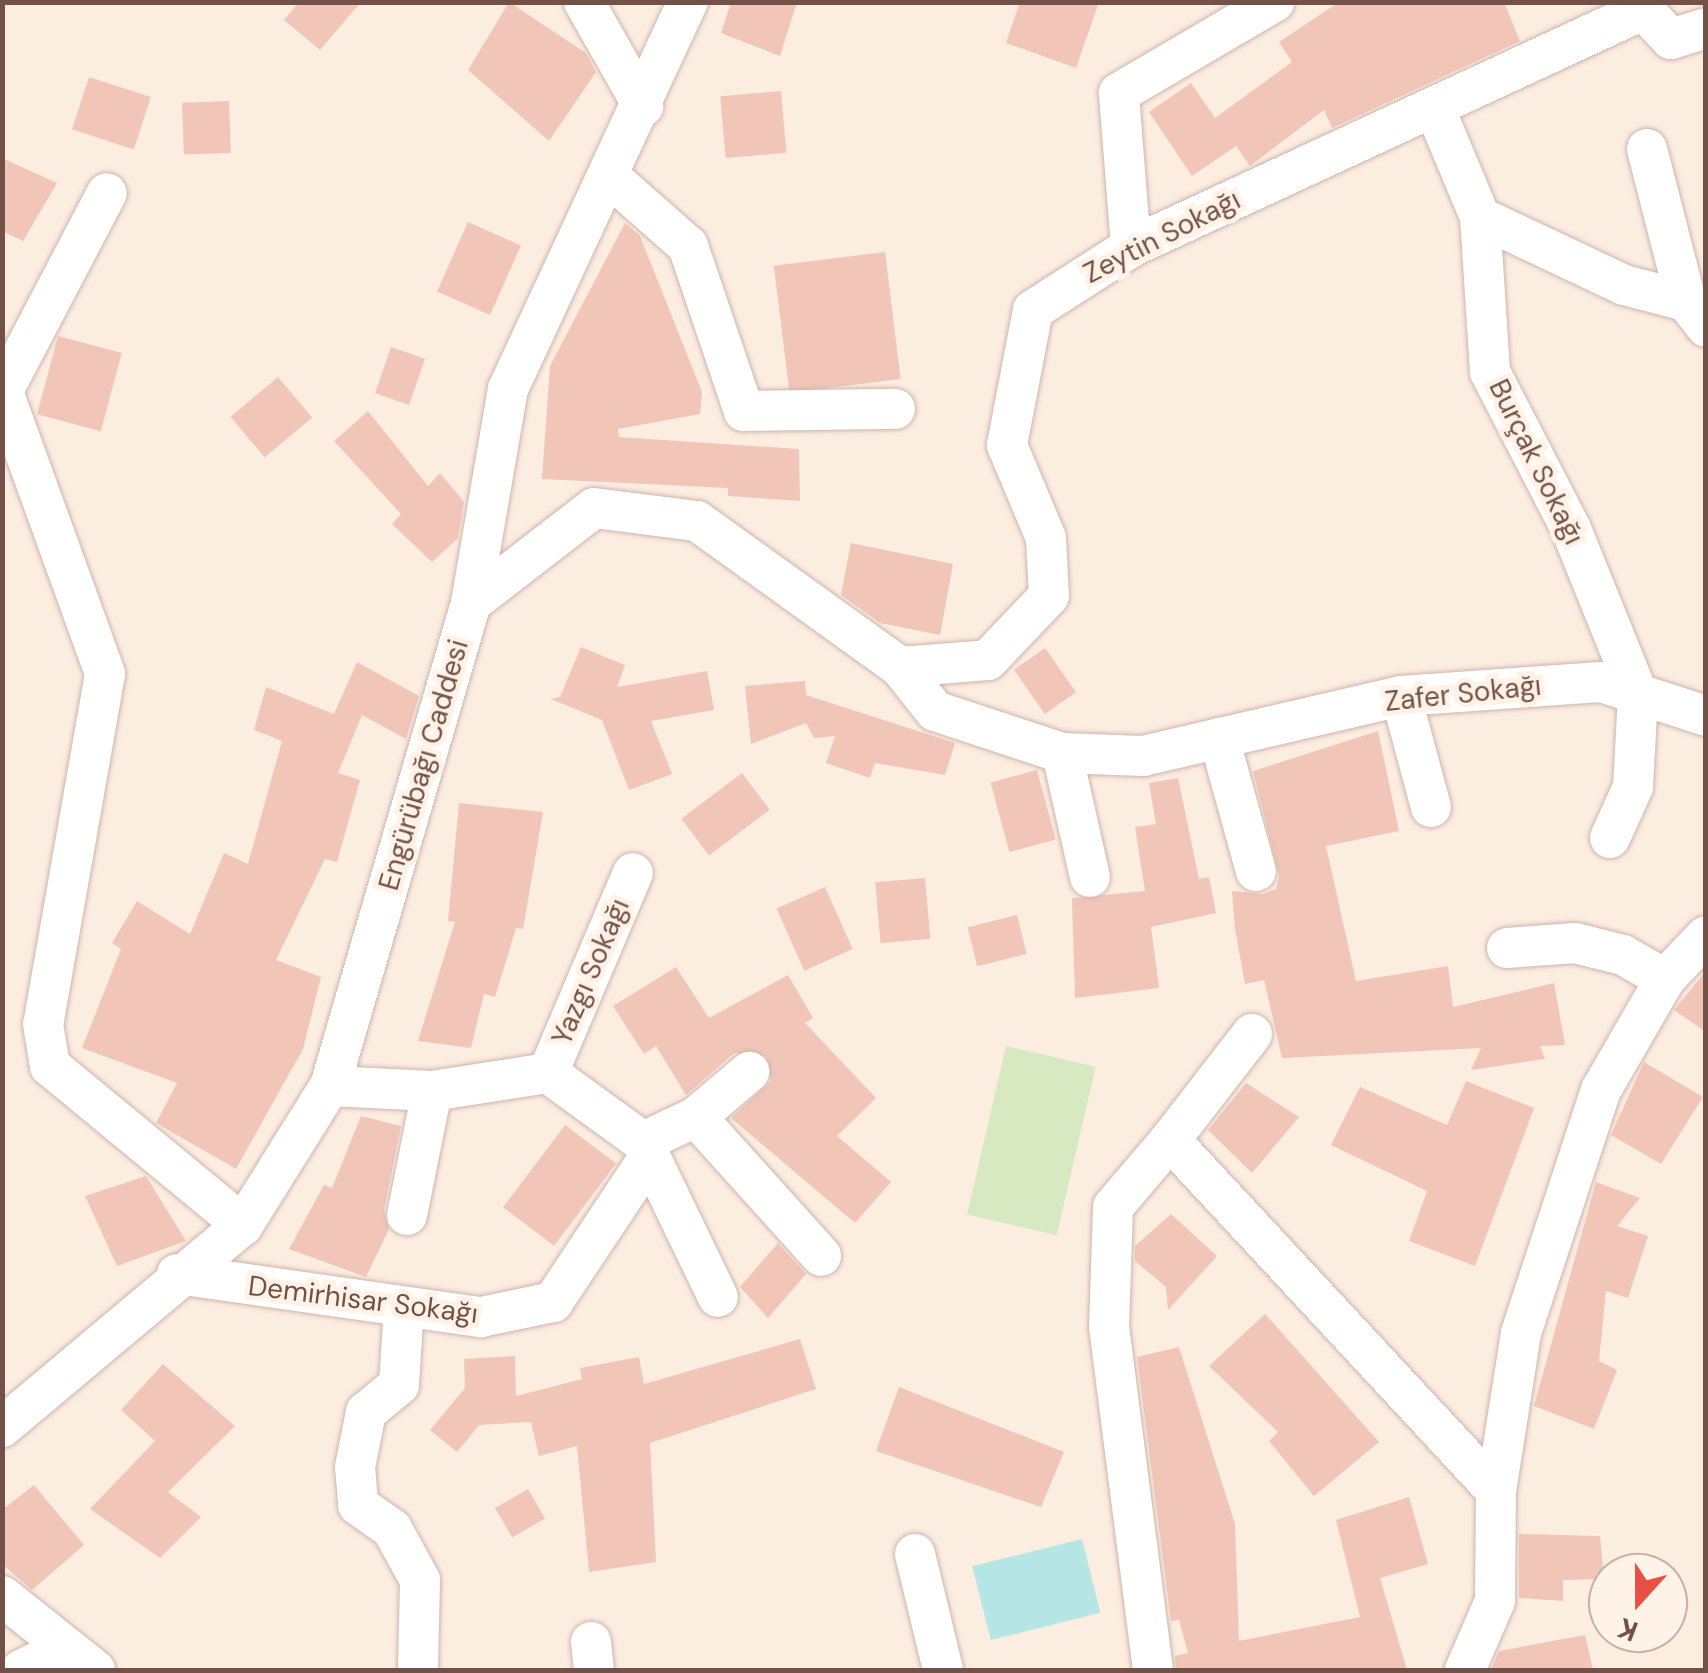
<!DOCTYPE html>
<html>
<head>
<meta charset="utf-8">
<style>
	body { margin:0 }
	#map { position:relative; width:1708px; height:1673px; overflow:hidden; background:#fcede1; font-family:"DM Sans",sans-serif }
	div>[style] { position:absolute }
	.green>* { inset:0; background:#d7e9c0; transform-origin:0 0 }
	.water>* { inset:0; background:#b6e5e5; transform-origin:0 0 }
	.building>* { inset:0; background:#f1c6b9; transform-origin:0 0 }
	.roads { filter:drop-shadow(0 0 2px #cfb5ab) drop-shadow(0 0 2px #cfb5ab) }
	.minor>* { height:40px; margin:-20px; padding:0 20px; transform-origin:20px; border-radius:20px; background:#fff }
	span { translate:-50% -50%; white-space:nowrap; text-align:center; line-height:1.15; -webkit-text-stroke:10px #fff2e7; paint-order:stroke }
	.street-label { font-size:28px; color:#735148 }
	.frame { position:absolute; inset:0; border:5px solid #735148; pointer-events:none }
	.north { position:absolute; left:1588px; top:1553px; width:100px; height:100px; box-sizing:border-box; background:#fff2e7; border:2px solid #c7b2a7; border-radius:50%; rotate:201deg; font-size:28px; font-weight:700; line-height:40px; text-align:center; color:#735148 }
	.north::after { content:''; display:block; margin:auto; width:35px; height:45px; background:#e75045; clip-path:polygon(50% 0,100% 100%,50% 72%,0 100%) }
</style>
</head>
<body>
<div id="map">
	<div class="green">
		<i style="left:1006px;top:1046px;width:92px;height:173px;rotate:13deg"></i>
	</div>
	<div class="water">
		<i style="left:1082px;top:1539px;width:76px;height:113px;rotate:76deg"></i>
	</div>
	<div class="building">
		<i style="clip-path:polygon(299px 2px,361px 2px,320px 50px,284px 20px)"></i>
		<i style="clip-path:polygon(509px 2px,586px 53px,596px 72px,549px 141px,468px 70px)"></i>
		<i style="clip-path:polygon(731px 2px,797px 2px,780px 56px,721px 33px)"></i>
		<i style="clip-path:polygon(1020px 2px,1099px 2px,1076px 68px,1006px 43px)"></i>
		<i style="clip-path:polygon(1339px 2px,1504px 2px,1520px 41px,1332px 128px,1324px 110px,1250px 166px,1236px 146px,1192px 176px,1149px 112px,1191px 83px,1215px 118px,1292px 62px,1279px 42px)"></i>
		<i style="left:89px;top:77px;width:65px;height:55px;rotate:18deg"></i>
		<i style="left:781px;top:91px;width:62px;height:61px;rotate:85deg"></i>
		<i style="left:229px;top:101px;width:52px;height:47px;rotate:88deg"></i>
		<i style="clip-path:polygon(2px 158px,57px 183px,23px 241px,2px 231px)"></i>
		<i style="left:468px;top:222px;width:58px;height:76px;rotate:24deg"></i>
		<i style="clip-path:polygon(625px 223px,640px 236px,702px 392px,700px 414px,618px 429px,619px 437px,799px 449px,800px 501px,728px 496px,728px 488px,542px 479px,550px 366px)"></i>
		<i style="left:885px;top:252px;width:128px;height:112px;rotate:83deg"></i>
		<i style="left:58px;top:336px;width:66px;height:81px;rotate:15deg"></i>
		<i style="left:391px;top:347px;width:36px;height:49px;rotate:19deg"></i>
		<i style="left:278px;top:377px;width:53px;height:62px;rotate:50deg"></i>
		<i style="clip-path:polygon(368px 411px,428px 486px,440px 473px,464px 502px,458px 538px,432px 562px,392px 524px,401px 514px,334px 441px)"></i>
		<i style="clip-path:polygon(851px 543px,953px 564px,940px 635px,880px 623px,841px 595px)"></i>
		<i style="clip-path:polygon(581px 647px,625px 665px,617px 687px,707px 671px,714px 710px,651px 721px,672px 774px,629px 790px,602px 720px,551px 699px,560px 697px)"></i>
		<i style="left:1045px;top:648px;width:54px;height:38px;rotate:55deg"></i>
		<i style="clip-path:polygon(357px 662px,419px 696px,406px 739px,362px 715px,338px 773px,360px 780px,337px 862px,325px 859px,276px 960px,321px 977px,303px 1049px,236px 1169px,156px 1123px,177px 1083px,82px 1048px,121px 949px,112px 943px,137px 901px,190px 934px,224px 853px,248px 864px,282px 741px,254px 730px,266px 687px,334px 714px)"></i>
		<i style="clip-path:polygon(805px 681px,806px 695px,955px 743px,945px 775px,875px 763px,870px 778px,826px 763px,835px 736px,814px 738px,806px 723px,751px 744px,745px 686px)"></i>
		<i style="clip-path:polygon(1378px 731px,1399px 831px,1326px 846px,1356px 981px,1448px 966px,1453px 1007px,1554px 983px,1565px 1045px,1540px 1046px,1545px 1059px,1471px 1070px,1481px 1048px,1282px 1058px,1264px 980px,1245px 984px,1235px 929px,1232px 891px,1263px 894px,1276px 889px,1279px 876px,1253px 771px)"></i>
		<i style="left:1037px;top:770px;width:72px;height:48px;rotate:75deg"></i>
		<i style="left:742px;top:773px;width:46px;height:76px;rotate:53deg"></i>
		<i style="clip-path:polygon(1178px 778px,1199px 879px,1209px 877px,1216px 913px,1151px 927px,1159px 988px,1075px 998px,1072px 898px,1145px 891px,1135px 827px,1156px 824px,1149px 783px)"></i>
		<i style="clip-path:polygon(459px 803px,543px 812px,523px 929px,516px 928px,495px 997px,484px 994px,471px 1048px,418px 1041px,455px 922px,448px 921px)"></i>
		<i style="left:925px;top:878px;width:61px;height:50px;rotate:85deg"></i>
		<i style="left:825px;top:887px;width:68px;height:53px;rotate:66deg"></i>
		<i style="left:1017px;top:915px;width:40px;height:51px;rotate:76deg"></i>
		<i style="clip-path:polygon(676px 967px,709px 1018px,788px 975px,813px 1018px,805px 1023px,876px 1098px,837px 1136px,891px 1182px,855px 1223px,731px 1118px,771px 1081px,766px 1056px,734px 1053px,686px 1095px,656px 1046px,644px 1054px,613px 1006px)"></i>
		<i style="clip-path:polygon(1706px 971px,1706px 1032px,1674px 1010px)"></i>
		<i style="clip-path:polygon(1644px 1062px,1703px 1097px,1661px 1164px,1611px 1135px)"></i>
		<i style="clip-path:polygon(1466px 1081px,1534px 1108px,1475px 1266px,1409px 1241px,1427px 1191px,1331px 1145px,1360px 1087px,1447px 1125px)"></i>
		<i style="clip-path:polygon(1246px 1083px,1299px 1117px,1252px 1173px,1208px 1130px)"></i>
		<i style="clip-path:polygon(361px 1116px,401px 1126px,384px 1210px,389px 1229px,366px 1277px,289px 1249px,324px 1185px,332px 1188px)"></i>
		<i style="left:565px;top:1125px;width:64px;height:103px;rotate:37deg"></i>
		<i style="clip-path:polygon(146px 1176px,186px 1241px,117px 1266px,85px 1196px)"></i>
		<i style="clip-path:polygon(1596px 1182px,1640px 1198px,1617px 1226px,1648px 1236px,1628px 1298px,1606px 1291px,1599px 1361px,1617px 1370px,1594px 1429px,1534px 1406px)"></i>
		<i style="clip-path:polygon(1171px 1214px,1217px 1256px,1168px 1310px,1166px 1287px,1135px 1261px,1135px 1246px)"></i>
		<i style="clip-path:polygon(778px 1243px,806px 1274px,768px 1318px,740px 1287px)"></i>
		<i style="clip-path:polygon(1265px 1314px,1379px 1442px,1314px 1496px,1269px 1441px,1278px 1432px,1209px 1366px)"></i>
		<i style="clip-path:polygon(800px 1339px,816px 1389px,650px 1443px,656px 1562px,589px 1572px,577px 1446px,539px 1456px,531px 1422px,479px 1425px,457px 1452px,430px 1430px,465px 1388px,464px 1359px,515px 1356px,516px 1396px,582px 1379px,580px 1368px,639px 1357px,644px 1384px)"></i>
		<i style="clip-path:polygon(1179px 1347px,1235px 1524px,1239px 1641px,1360px 1617px,1336px 1520px,1409px 1497px,1428px 1564px,1380px 1578px,1407px 1670px,1176px 1670px,1175px 1656px,1188px 1653px,1179px 1620px,1171px 1621px,1137px 1357px)"></i>
		<i style="clip-path:polygon(163px 1364px,235px 1426px,168px 1492px,201px 1517px,160px 1558px,90px 1509px,155px 1441px,121px 1410px)"></i>
		<i style="clip-path:polygon(899px 1387px,1064px 1452px,1041px 1507px,876px 1451px)"></i>
		<i style="clip-path:polygon(34px 1485px,84px 1545px,32px 1590px,2px 1564px,2px 1510px)"></i>
		<i style="left:528px;top:1489px;width:34px;height:38px;rotate:60deg"></i>
		<i style="clip-path:polygon(1519px 1534px,1600px 1536px,1604px 1579px,1563px 1580px,1563px 1601px,1519px 1598px)"></i>
		<i style="clip-path:polygon(1585px 1635px,1593px 1670px,1491px 1670px,1499px 1651px)"></i>
	</div>
	<div class="roads">
		<div class="minor">
			<i style="left:584px;top:2px;width:120px;rotate:60.4deg"></i>
			<i style="left:1636px;top:2px;width:51px;rotate:46.6deg"></i>
			<i style="left:1671px;top:39px;width:37px;rotate:-17deg"></i>
			<i style="left:1434px;top:107px;width:119px;rotate:67.3deg"></i>
			<i style="left:1480px;top:217px;width:159px;rotate:25.3deg"></i>
			<i style="left:1624px;top:285px;width:64px;rotate:14.5deg"></i>
			<i style="left:1686px;top:301px;width:33px;rotate:52deg"></i>
			<i style="left:1647px;top:149px;width:157px;rotate:75.6deg"></i>
			<i style="left:612px;top:179px;width:101px;rotate:41.4deg"></i>
			<i style="left:688px;top:246px;width:174px;rotate:71.3deg"></i>
			<i style="left:744px;top:411px;width:151px;rotate:-0.8deg"></i>
			<i style="left:1480px;top:217px;width:155px;rotate:86.3deg"></i>
			<i style="left:1490px;top:372px;width:177px;rotate:62.7deg"></i>
			<i style="left:1571px;top:529px;width:179px;rotate:68deg"></i>
			<i style="left:1638px;top:695px;width:92px;rotate:93.1deg"></i>
			<i style="left:1633px;top:787px;width:56px;rotate:114.3deg"></i>
			<i style="left:1131px;top:247px;width:154px;rotate:-94.5deg"></i>
			<i style="left:1119px;top:93px;width:180px;rotate:-30.4deg"></i>
			<i style="left:2px;top:389px;width:303px;rotate:70.1deg"></i>
			<i style="left:105px;top:674px;width:355px;rotate:100deg"></i>
			<i style="left:43px;top:1024px;width:43px;rotate:80.5deg"></i>
			<i style="left:50px;top:1066px;width:250px;rotate:39.5deg"></i>
			<i style="left:4px;top:389px;width:221px;rotate:-62.3deg"></i>
			<i style="left:471px;top:603px;width:155px;rotate:-37.7deg"></i>
			<i style="left:594px;top:508px;width:104px;rotate:7.2deg"></i>
			<i style="left:697px;top:521px;width:250px;rotate:35.7deg"></i>
			<i style="left:900px;top:667px;width:88px;rotate:-4.5deg"></i>
			<i style="left:988px;top:660px;width:88px;rotate:-46.4deg"></i>
			<i style="left:1049px;top:596px;width:58px;rotate:-93deg"></i>
			<i style="left:1046px;top:538px;width:101px;rotate:-112.8deg"></i>
			<i style="left:1007px;top:445px;width:137px;rotate:-79.1deg"></i>
			<i style="left:1033px;top:310px;width:117px;rotate:-32.7deg"></i>
			<i style="left:1131px;top:247px;width:564px;rotate:-24.84deg"></i>
			<i style="left:900px;top:667px;width:56px;rotate:51.5deg"></i>
			<i style="left:935px;top:711px;width:134px;rotate:18.3deg"></i>
			<i style="left:1062px;top:753px;width:81px;rotate:2.1deg"></i>
			<i style="left:1143px;top:756px;width:265px;rotate:-13.1deg"></i>
			<i style="left:1401px;top:696px;width:200px;rotate:-4deg"></i>
			<i style="left:1601px;top:682px;width:110px;rotate:17.9deg"></i>
			<i style="left:1401px;top:696px;width:115px;rotate:74.9deg"></i>
			<i style="left:1219px;top:738px;width:138px;rotate:74.5deg"></i>
			<i style="left:1062px;top:753px;width:127px;rotate:77.3deg"></i>
			<i style="left:1507px;top:948px;width:68px;rotate:-4.2deg"></i>
			<i style="left:1575px;top:943px;width:49px;rotate:14deg"></i>
			<i style="left:1623px;top:955px;width:48px;rotate:29.7deg"></i>
			<i style="left:1252px;top:1034px;width:134px;rotate:127.7deg"></i>
			<i style="left:1170px;top:1140px;width:479px;rotate:47.1deg"></i>
			<i style="left:548px;top:1073px;width:117px;rotate:36deg"></i>
			<i style="left:643px;top:1142px;width:59px;rotate:-25.3deg"></i>
			<i style="left:696px;top:1117px;width:70px;rotate:-40.3deg"></i>
			<i style="left:330px;top:1086px;width:102px;rotate:2.8deg"></i>
			<i style="left:432px;top:1091px;width:117px;rotate:-8.8deg"></i>
			<i style="left:548px;top:1073px;width:217px;rotate:-67deg"></i>
			<i style="left:696px;top:1117px;width:187px;rotate:48deg"></i>
			<i style="left:643px;top:1142px;width:172px;rotate:64.2deg"></i>
			<i style="left:407px;top:1215px;width:126px;rotate:-78.6deg"></i>
			<i style="left:177px;top:1274px;width:307px;rotate:8.1deg"></i>
			<i style="left:481px;top:1317px;width:74px;rotate:-11.8deg"></i>
			<i style="left:553px;top:1302px;width:175px;rotate:-56.4deg"></i>
			<i style="left:404px;top:1307px;width:78px;rotate:93.7deg"></i>
			<i style="left:399px;top:1385px;width:43px;rotate:140.7deg"></i>
			<i style="left:366px;top:1412px;width:56px;rotate:101.3deg"></i>
			<i style="left:355px;top:1467px;width:38px;rotate:85deg"></i>
			<i style="left:358px;top:1505px;width:42px;rotate:35.2deg"></i>
			<i style="left:392px;top:1529px;width:58px;rotate:61.2deg"></i>
			<i style="left:420px;top:1580px;width:90px;rotate:91.3deg"></i>
			<i style="left:2px;top:1427px;width:314px;rotate:-40deg"></i>
			<i style="left:243px;top:1225px;width:164px;rotate:-58deg"></i>
			<i style="left:330px;top:1086px;width:503px;rotate:-73.73deg"></i>
			<i style="left:471px;top:603px;width:217px;rotate:-80.2deg"></i>
			<i style="left:508px;top:389px;width:427px;rotate:-65.1deg"></i>
			<i style="left:915px;top:1554px;width:119px;rotate:76.4deg"></i>
			<i style="left:2px;top:1596px;width:119px;rotate:38.5deg"></i>
			<i style="left:591px;top:1642px;width:28px;rotate:84deg"></i>
			<i style="left:21px;top:1670px;width:46px;rotate:-26deg"></i>
			<i style="left:1153px;top:1670px;width:345px;rotate:-97.3deg"></i>
			<i style="left:1109px;top:1328px;width:121px;rotate:-88.1deg"></i>
			<i style="left:1113px;top:1207px;width:88px;rotate:-49.6deg"></i>
			<i style="left:1465px;top:1670px;width:75px;rotate:-66.5deg"></i>
			<i style="left:1495px;top:1601px;width:110px;rotate:-89.5deg"></i>
			<i style="left:1496px;top:1491px;width:160px;rotate:-81deg"></i>
			<i style="left:1521px;top:1333px;width:256px;rotate:-71.8deg"></i>
			<i style="left:1601px;top:1090px;width:128px;rotate:-60deg"></i>
			<i style="left:1665px;top:979px;width:59px;rotate:-46.4deg"></i>
		</div>
	</div>
	<div class="street-label">
		<span style="left:1162px;top:237px;rotate:-27deg">Zeytin Sokağı</span>
		<span style="left:1536px;top:462px;rotate:64deg">Burçak Sokağı</span>
		<span style="left:1463px;top:694px;rotate:-6deg">Zafer Sokağı</span>
		<span style="left:424px;top:765px;rotate:-74deg">Engürübağı Caddesi</span>
		<span style="left:591px;top:972px;rotate:-67deg">Yazgı Sokağı</span>
		<span style="left:363px;top:1300px;rotate:7deg">Demirhisar Sokağı</span>
	</div>
	<div class="frame"></div>
	<div class="north">K</div>
</div>
</body>
</html>
